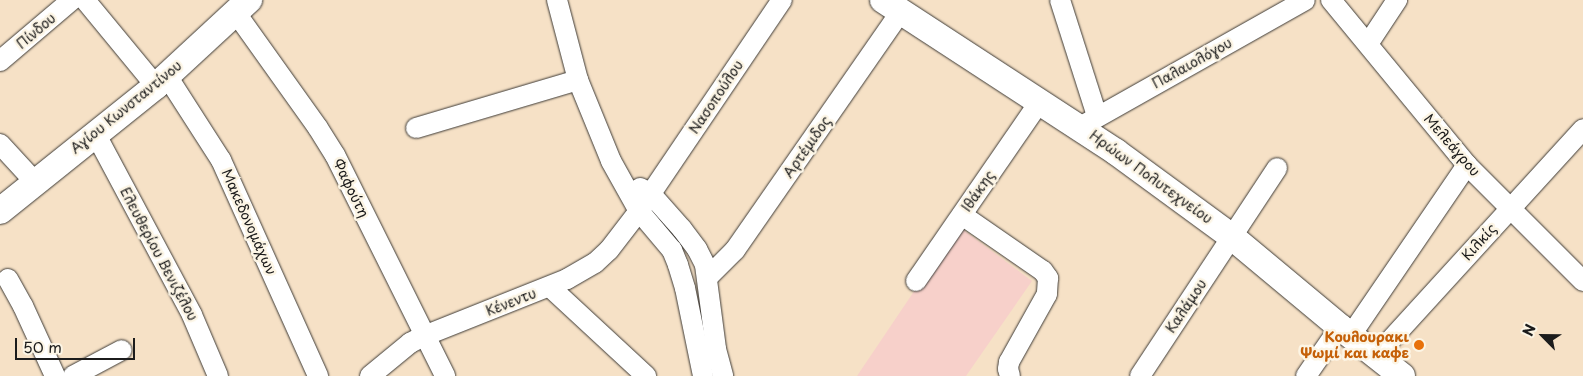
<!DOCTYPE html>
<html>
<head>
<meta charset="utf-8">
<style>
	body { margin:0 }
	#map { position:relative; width:1583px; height:376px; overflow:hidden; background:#f6e1c6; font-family:"Playpen Sans",sans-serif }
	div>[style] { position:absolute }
	.built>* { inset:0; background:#f7d0ca }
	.roads { filter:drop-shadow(0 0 1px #3d3a36) drop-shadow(0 0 1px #3d3a36) }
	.minor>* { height:20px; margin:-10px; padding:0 10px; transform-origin:10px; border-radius:10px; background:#fff }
	.major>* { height:26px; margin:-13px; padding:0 13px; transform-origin:13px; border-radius:13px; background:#fff }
	.dots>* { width:14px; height:14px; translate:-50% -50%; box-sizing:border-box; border:2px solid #fcf5e5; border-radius:50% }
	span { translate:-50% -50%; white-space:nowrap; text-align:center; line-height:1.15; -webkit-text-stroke:5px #fcf5e5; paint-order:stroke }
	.street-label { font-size:14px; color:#1c1c1c }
	.food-label { font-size:14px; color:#c56008; font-weight:700 }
	.right { translate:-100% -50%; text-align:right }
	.north { position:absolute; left:1518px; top:311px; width:50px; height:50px; -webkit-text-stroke:4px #fcf5e5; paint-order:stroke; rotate:293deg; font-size:14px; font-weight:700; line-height:20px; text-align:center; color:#1c1c1c }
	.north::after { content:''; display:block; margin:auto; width:18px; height:22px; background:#1c1c1c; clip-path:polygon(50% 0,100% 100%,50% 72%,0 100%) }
	.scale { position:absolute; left:15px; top:338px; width:120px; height:22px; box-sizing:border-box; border:2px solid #1c1c1c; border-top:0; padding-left:6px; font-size:15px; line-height:18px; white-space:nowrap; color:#1c1c1c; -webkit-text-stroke:4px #fcf5e5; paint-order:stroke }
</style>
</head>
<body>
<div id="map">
	<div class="built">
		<i style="clip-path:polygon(958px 226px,1032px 281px,966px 376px,857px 376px)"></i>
	</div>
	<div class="roads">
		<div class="minor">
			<i style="left:85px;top:0;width:112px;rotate:50.5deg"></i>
			<i style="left:557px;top:0;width:83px;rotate:75.3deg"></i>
			<i style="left:578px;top:80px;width:87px;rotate:67.8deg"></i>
			<i style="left:611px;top:161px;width:57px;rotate:60.8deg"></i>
			<i style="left:639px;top:211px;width:51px;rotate:49.8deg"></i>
			<i style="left:672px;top:250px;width:16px;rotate:68deg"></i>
			<i style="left:678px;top:265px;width:24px;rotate:73deg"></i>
			<i style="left:685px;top:288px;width:90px;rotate:78.4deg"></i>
			<i style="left:1060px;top:0;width:122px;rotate:72.3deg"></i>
			<i style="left:1331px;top:0;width:214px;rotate:50.5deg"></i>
			<i style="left:1467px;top:165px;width:164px;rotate:45deg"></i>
			<i style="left:236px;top:13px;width:141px;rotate:54.5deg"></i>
			<i style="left:318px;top:128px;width:32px;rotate:58deg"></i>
			<i style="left:335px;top:155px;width:247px;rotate:63.5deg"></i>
			<i style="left:1368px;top:44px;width:53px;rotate:-56.6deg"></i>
			<i style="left:0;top:61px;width:94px;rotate:-40.3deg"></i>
			<i style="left:167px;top:76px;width:100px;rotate:57.3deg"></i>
			<i style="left:221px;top:160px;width:237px;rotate:65.8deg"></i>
			<i style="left:1080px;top:127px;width:258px;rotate:-29.4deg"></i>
			<i style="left:416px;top:128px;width:169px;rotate:-16.5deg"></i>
			<i style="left:95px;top:133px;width:206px;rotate:61.9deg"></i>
			<i style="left:192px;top:315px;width:66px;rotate:66.9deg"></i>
			<i style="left:0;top:144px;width:52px;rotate:47.4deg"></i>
			<i style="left:640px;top:188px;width:11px;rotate:27deg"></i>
			<i style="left:650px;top:193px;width:48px;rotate:48.4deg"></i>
			<i style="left:682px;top:229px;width:25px;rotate:53deg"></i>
			<i style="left:697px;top:249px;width:18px;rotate:63deg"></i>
			<i style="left:705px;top:265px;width:85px;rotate:82.5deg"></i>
			<i style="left:716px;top:349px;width:28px;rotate:75deg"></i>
			<i style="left:962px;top:215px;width:98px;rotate:34.7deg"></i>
			<i style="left:1043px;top:271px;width:9px;rotate:54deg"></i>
			<i style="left:1048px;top:278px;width:16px;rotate:94deg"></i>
			<i style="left:1047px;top:294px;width:78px;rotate:119.2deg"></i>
			<i style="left:1009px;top:362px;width:7px;rotate:98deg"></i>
			<i style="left:1008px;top:369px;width:7px;rotate:74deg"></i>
			<i style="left:708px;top:277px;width:38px;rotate:-45deg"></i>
			<i style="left:735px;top:250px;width:291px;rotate:-55.2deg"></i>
			<i style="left:8px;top:279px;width:31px;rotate:61deg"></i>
			<i style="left:23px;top:306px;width:77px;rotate:65.4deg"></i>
			<i style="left:916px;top:281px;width:219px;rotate:-55.4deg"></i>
			<i style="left:550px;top:287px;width:131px;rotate:42.8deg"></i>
			<i style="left:1351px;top:335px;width:206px;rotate:-55.7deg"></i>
			<i style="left:1376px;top:356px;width:307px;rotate:-47.6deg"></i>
			<i style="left:73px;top:376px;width:55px;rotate:-28deg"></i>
			<i style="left:370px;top:376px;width:52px;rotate:-39.5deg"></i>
			<i style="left:410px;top:343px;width:16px;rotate:-27deg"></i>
			<i style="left:424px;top:336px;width:154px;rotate:-21.7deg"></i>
			<i style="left:567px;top:279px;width:32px;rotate:-30deg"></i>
			<i style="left:595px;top:263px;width:19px;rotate:-43deg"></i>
			<i style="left:609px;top:250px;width:49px;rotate:-52.4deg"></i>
			<i style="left:639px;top:211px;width:255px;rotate:-55.9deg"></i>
			<i style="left:1140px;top:376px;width:249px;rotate:-56.6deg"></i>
			<i style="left:1306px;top:376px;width:60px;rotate:-55.2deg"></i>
		</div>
		<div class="major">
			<i style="left:883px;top:0;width:278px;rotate:33.1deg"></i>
			<i style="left:1116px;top:152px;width:144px;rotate:36.2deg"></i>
			<i style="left:1232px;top:237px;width:141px;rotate:39.8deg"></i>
			<i style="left:1340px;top:327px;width:79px;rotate:38.3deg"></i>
			<i style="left:0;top:211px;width:200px;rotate:-38.7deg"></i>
			<i style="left:156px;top:86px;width:127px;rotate:-42.8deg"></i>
		</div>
	</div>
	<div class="dots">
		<i style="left:1419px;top:345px;background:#e8710a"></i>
	</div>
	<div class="street-label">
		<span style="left:36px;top:31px;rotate:-40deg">Πίνδου</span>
		<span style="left:1192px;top:63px;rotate:-29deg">Παλαιολόγου</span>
		<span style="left:716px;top:97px;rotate:-56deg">Νασοπούλου</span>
		<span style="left:126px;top:107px;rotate:-39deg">Αγίου Κωνσταντίνου</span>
		<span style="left:1452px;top:145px;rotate:49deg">Μελεάγρου</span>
		<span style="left:807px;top:147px;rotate:-55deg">Αρτέμιδος</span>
		<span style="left:1151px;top:177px;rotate:36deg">Ηρώων Πολυτεχνείου</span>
		<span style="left:351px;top:188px;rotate:64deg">Φαφούτη</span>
		<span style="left:978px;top:191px;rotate:-55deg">Ιθάκης</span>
		<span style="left:249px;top:222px;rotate:66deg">Μακεδονομάχων</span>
		<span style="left:1479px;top:242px;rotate:-48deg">Κιλκίς</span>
		<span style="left:159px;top:254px;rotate:62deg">Ελευθερίου Βενιζέλου</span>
		<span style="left:511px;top:302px;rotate:-21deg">Κένεντυ</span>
		<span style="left:1186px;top:306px;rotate:-56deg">Καλάμου</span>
	</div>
	<div class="food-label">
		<span class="right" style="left:1409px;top:345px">Κουλουρακι<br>Ψωμί και καφε</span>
	</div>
	<div class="north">N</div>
	<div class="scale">50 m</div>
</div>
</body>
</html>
